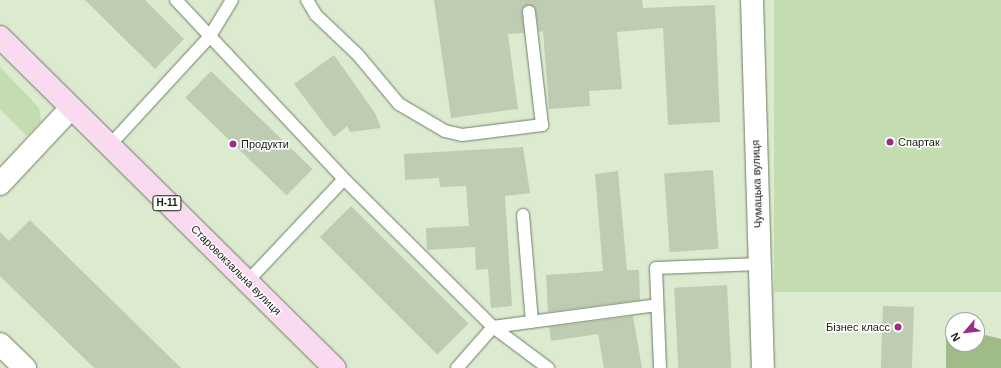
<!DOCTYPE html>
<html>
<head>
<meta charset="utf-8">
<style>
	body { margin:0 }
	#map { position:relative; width:1001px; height:368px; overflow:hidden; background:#dcebd0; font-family:Helvetica,sans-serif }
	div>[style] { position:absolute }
	.green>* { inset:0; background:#c3dcb0; transform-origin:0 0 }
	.forest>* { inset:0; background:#9fbb88 }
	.building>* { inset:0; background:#becdb2; transform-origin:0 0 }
	.roads { filter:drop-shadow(0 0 1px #6f7d64) drop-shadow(0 0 1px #6f7d64) }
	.lane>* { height:12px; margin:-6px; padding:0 6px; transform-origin:6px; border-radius:6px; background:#fff }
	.street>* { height:22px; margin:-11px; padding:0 11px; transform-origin:11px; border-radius:11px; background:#fff }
	.primary>* { height:22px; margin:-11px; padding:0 11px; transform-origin:11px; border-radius:11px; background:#f9daf0 }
	.dots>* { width:11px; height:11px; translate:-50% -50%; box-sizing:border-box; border:2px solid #fff; border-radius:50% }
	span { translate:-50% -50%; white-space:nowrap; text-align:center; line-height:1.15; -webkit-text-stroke:3px #fff; paint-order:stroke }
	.shield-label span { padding:1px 3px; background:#fff; border:1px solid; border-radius:3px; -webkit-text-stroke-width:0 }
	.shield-label { font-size:10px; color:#161c12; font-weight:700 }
	.poi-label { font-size:11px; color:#161c12 }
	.left { translate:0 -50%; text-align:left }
	.right { translate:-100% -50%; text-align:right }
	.street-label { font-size:11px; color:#161c12 }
	.north { position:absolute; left:945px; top:312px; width:40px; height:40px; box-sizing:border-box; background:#fff; border:1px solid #a2a4a0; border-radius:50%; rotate:242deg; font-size:11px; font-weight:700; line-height:16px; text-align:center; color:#161c12 }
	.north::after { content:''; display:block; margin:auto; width:14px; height:18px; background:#9e2b87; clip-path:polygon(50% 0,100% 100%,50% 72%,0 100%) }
</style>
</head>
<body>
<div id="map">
	<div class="green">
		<i style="left:774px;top:0;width:227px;height:292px"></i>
		<i style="clip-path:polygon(0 67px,39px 108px,41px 121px,27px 136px,0 109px)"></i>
	</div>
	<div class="forest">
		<i style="clip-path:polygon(946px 326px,953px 327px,953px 344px,977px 344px,977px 333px,1001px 339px,1001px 368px,946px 368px)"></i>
	</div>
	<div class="building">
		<i style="clip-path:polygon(85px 0,145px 0,184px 39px,155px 69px)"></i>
		<i style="clip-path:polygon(434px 0,642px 0,643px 8px,715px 5px,720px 122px,668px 125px,663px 28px,617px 32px,622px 89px,589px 91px,590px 106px,549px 109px,543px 31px,539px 32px,535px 8px,529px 5px,522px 9px,524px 33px,508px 34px,518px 109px,451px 118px)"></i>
		<i style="clip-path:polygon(334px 55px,375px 113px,381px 128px,350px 132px,347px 126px,334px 137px,294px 84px)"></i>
		<i style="left:211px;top:71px;width:141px;height:37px;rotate:44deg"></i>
		<i style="clip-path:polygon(523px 147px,530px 193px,505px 196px,512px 306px,491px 308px,488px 269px,476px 270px,475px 247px,427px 250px,426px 228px,469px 226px,466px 186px,440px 187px,439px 178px,405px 180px,404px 154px)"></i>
		<i style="left:713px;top:170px;width:79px;height:49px;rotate:86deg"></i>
		<i style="clip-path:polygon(618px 171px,627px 270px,639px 270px,640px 300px,548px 312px,546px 275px,603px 271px,595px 174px)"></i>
		<i style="left:351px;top:206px;width:166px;height:44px;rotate:45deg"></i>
		<i style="clip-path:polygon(30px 220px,181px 368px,94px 368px,0 276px,0 232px,9px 241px)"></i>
		<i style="left:727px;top:285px;width:83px;height:53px;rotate:87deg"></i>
		<i style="left:883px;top:306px;width:31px;height:62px;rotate:2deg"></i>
		<i style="clip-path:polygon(633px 316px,642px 368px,604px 368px,598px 334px,551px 341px,549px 327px)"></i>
	</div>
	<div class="roads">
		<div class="lane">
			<i style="left:176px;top:0;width:245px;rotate:46.8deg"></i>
			<i style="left:344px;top:179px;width:210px;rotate:44.8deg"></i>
			<i style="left:493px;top:327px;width:69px;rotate:36.7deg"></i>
			<i style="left:307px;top:0;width:17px;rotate:59deg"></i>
			<i style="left:316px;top:15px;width:58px;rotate:43.6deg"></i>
			<i style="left:358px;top:55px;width:64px;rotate:50.1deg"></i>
			<i style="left:399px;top:104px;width:53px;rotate:30.4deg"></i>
			<i style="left:445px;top:131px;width:17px;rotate:13deg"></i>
			<i style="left:462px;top:135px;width:81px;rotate:-7.1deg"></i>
			<i style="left:542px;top:125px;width:114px;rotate:-96.6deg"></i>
			<i style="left:109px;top:146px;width:149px;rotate:-47.4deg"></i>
			<i style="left:210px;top:36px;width:42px;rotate:-58.6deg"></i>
			<i style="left:523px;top:215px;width:107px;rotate:85.2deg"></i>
			<i style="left:247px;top:282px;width:141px;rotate:-46.7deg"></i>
			<i style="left:457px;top:368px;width:55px;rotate:-48.7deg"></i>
			<i style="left:493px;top:327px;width:165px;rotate:-7.6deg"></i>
			<i style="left:660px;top:368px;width:100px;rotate:-92.3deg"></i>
			<i style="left:656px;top:268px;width:104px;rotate:-2.2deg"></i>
		</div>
		<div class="street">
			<i style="left:752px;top:0;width:368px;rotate:88.3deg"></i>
			<i style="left:0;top:184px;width:104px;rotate:-46.9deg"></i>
			<i style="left:0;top:344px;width:35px;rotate:44deg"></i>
		</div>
		<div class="primary">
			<i style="left:0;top:37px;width:471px;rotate:44.7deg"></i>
		</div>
	</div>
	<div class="dots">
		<i style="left:890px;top:142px;background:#9e2b87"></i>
		<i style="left:233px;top:144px;background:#9e2b87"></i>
		<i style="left:898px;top:327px;background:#9e2b87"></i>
	</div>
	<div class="shield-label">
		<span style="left:167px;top:203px">Н-11</span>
	</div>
	<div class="poi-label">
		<span class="left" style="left:898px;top:142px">Спартак</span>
		<span class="left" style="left:241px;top:144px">Продукти</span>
		<span class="right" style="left:890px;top:327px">Бізнес класс</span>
	</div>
	<div class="street-label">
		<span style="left:757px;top:184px;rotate:-92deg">Чумацька вулиця</span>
		<span style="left:236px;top:270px;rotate:45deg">Старовокзальна вулиця</span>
	</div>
	<div class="north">N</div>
</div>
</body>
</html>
